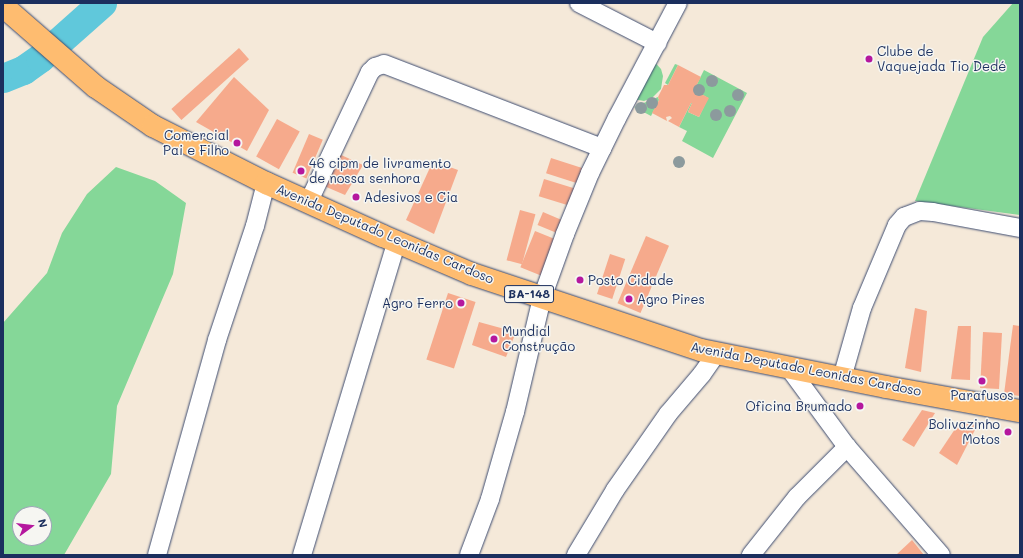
<!DOCTYPE html>
<html>
<head>
<meta charset="utf-8">
<style>
	body { margin:0 }
	#map { position:relative; width:1023px; height:558px; overflow:hidden; background:#f5e9d9; font-family:Mali,sans-serif }
	div>[style] { position:absolute }
	.green>* { inset:0; background:#85d798 }
	.river>* { height:29px; margin:-14.5px; padding:0 14.5px; transform-origin:14.5px; border-radius:14.5px; background:#60c8db }
	.building>* { inset:0; background:#f6aa8c; transform-origin:0 0 }
	.roads { filter:drop-shadow(0 0 1px #3c4b70) drop-shadow(0 0 1px #3c4b70) }
	.minor>* { height:18px; margin:-9px; padding:0 9px; transform-origin:9px; border-radius:9px; background:#fff }
	.primary>* { height:22px; margin:-11px; padding:0 11px; transform-origin:11px; border-radius:11px; background:#febc70 }
	.trees>* { width:12px; height:12px; margin:-6px; border-radius:50%; background:#8c9a9d }
	.dots>* { width:11px; height:11px; translate:-50% -50%; box-sizing:border-box; border:2px solid #f6f6f2; border-radius:50% }
	span { translate:-50% -50%; white-space:nowrap; text-align:center; line-height:1.15; -webkit-text-stroke:3px #f6f6f2; paint-order:stroke }
	.shield-label span { padding:1px 3px; background:#f6f6f2; border:1px solid; border-radius:3px; -webkit-text-stroke-width:0 }
	.shield-label { font-size:12px; color:#1b2f5e; font-weight:700 }
	.poi-label { font-size:13px; color:#1b2f5e }
	.left { translate:0 -50%; text-align:left }
	.right { translate:-100% -50%; text-align:right }
	.street-label { font-size:13px; color:#1b2f5e }
	.frame { position:absolute; inset:0; border:4px solid #1b2f5e; pointer-events:none }
	.north { position:absolute; left:12px; top:506px; width:40px; height:40px; box-sizing:border-box; background:#f6f6f2; border:1px solid #9ea6b7; border-radius:50%; rotate:75deg; font-size:11px; font-weight:700; line-height:16px; text-align:center; color:#1b2f5e }
	.north::after { content:''; display:block; margin:auto; width:14px; height:18px; background:#b5179e; clip-path:polygon(50% 0,100% 100%,50% 72%,0 100%) }
</style>
</head>
<body>
<div id="map">
	<div class="green">
		<i style="clip-path:polygon(1013px 3px,1020px 3px,1020px 215px,915px 201px,983px 37px)"></i>
		<i style="clip-path:polygon(650px 57px,661px 69px,663px 76px,661px 89px,652px 98px,644px 101px,628px 98px)"></i>
		<i style="clip-path:polygon(675px 64px,678px 65px,668px 85px,665px 83px)"></i>
		<i style="clip-path:polygon(704px 70px,747px 93px,713px 158px,682px 141px,687px 131px,679px 127px,691px 103px,692px 103px,688px 112px,699px 117px,708px 98px,694px 90px)"></i>
		<i style="clip-path:polygon(658px 97px,659px 100px,651px 116px,634px 107px)"></i>
		<i style="clip-path:polygon(evenodd,116px 167px,155px 181px,186px 203px,173px 274px,117px 406px,111px 474px,64px 555px,3px 555px,3px 323px,47px 273px,62px 233px,87px 194px,116px 167px,20px 514px,44px 514px,44px 538px,20px 538px,20px 514px)"></i>
	</div>
	<div class="river">
		<i style="left:3px;top:78px;width:22px;rotate:-22deg"></i>
		<i style="left:23px;top:70px;width:21px;rotate:-35deg"></i>
		<i style="left:40px;top:58px;width:83px;rotate:-41.6deg"></i>
	</div>
	<div class="building">
		<i style="left:239px;top:48px;width:15px;height:91px;rotate:48deg"></i>
		<i style="clip-path:polygon(678px 65px,701px 77px,694px 90px,709px 98px,699px 117px,688px 112px,692px 103px,691px 103px,679px 127px,668px 121px,672px 118px,670px 116px,666px 117px,667px 121px,652px 113px,659px 100px,658px 97px,664px 85px,668px 85px)"></i>
		<i style="clip-path:polygon(234px 77px,269px 110px,247px 151px,196px 122px)"></i>
		<i style="left:277px;top:119px;width:26px;height:43px;rotate:29deg"></i>
		<i style="left:309px;top:134px;width:15px;height:42px;rotate:23deg"></i>
		<i style="clip-path:polygon(339px 154px,363px 165px,345px 195px,324px 186px)"></i>
		<i style="left:551px;top:158px;width:36px;height:16px;rotate:18deg"></i>
		<i style="clip-path:polygon(433px 161px,458px 170px,434px 234px,406px 220px)"></i>
		<i style="left:544px;top:179px;width:34px;height:18px;rotate:17deg"></i>
		<i style="left:520px;top:210px;width:16px;height:52px;rotate:15deg"></i>
		<i style="left:543px;top:212px;width:21px;height:14px;rotate:23deg"></i>
		<i style="left:535px;top:231px;width:22px;height:39px;rotate:22deg"></i>
		<i style="left:646px;top:236px;width:25px;height:73px;rotate:23deg"></i>
		<i style="left:610px;top:254px;width:16px;height:42px;rotate:18deg"></i>
		<i style="left:448px;top:293px;width:29px;height:70px;rotate:18deg"></i>
		<i style="clip-path:polygon(915px 308px,927px 311px,921px 372px,905px 368px)"></i>
		<i style="clip-path:polygon(479px 322px,516px 332px,506px 357px,472px 345px)"></i>
		<i style="clip-path:polygon(1013px 325px,1020px 326px,1020px 396px,1004px 394px)"></i>
		<i style="clip-path:polygon(958px 326px,971px 326px,970px 380px,951px 379px)"></i>
		<i style="left:983px;top:332px;width:19px;height:56px;rotate:3deg"></i>
		<i style="clip-path:polygon(922px 410px,935px 413px,914px 447px,902px 440px)"></i>
		<i style="clip-path:polygon(961px 420px,978px 424px,957px 465px,939px 453px)"></i>
		<i style="clip-path:polygon(912px 540px,924px 555px,896px 555px)"></i>
	</div>
	<div class="roads">
		<div class="minor">
			<i style="left:579px;top:3px;width:88px;rotate:27.1deg"></i>
			<i style="left:309px;top:201px;width:143px;rotate:-64.7deg"></i>
			<i style="left:370px;top:72px;width:7px;rotate:-45deg"></i>
			<i style="left:375px;top:67px;width:9px;rotate:-18deg"></i>
			<i style="left:384px;top:64px;width:234px;rotate:21.1deg"></i>
			<i style="left:789px;top:368px;width:98px;rotate:53.7deg"></i>
			<i style="left:847px;top:447px;width:143px;rotate:49deg"></i>
			<i style="left:842px;top:378px;width:73px;rotate:-74.1deg"></i>
			<i style="left:862px;top:308px;width:90px;rotate:-67.1deg"></i>
			<i style="left:897px;top:225px;width:11px;rotate:-49deg"></i>
			<i style="left:904px;top:217px;width:17px;rotate:-21deg"></i>
			<i style="left:920px;top:211px;width:13px;rotate:4deg"></i>
			<i style="left:933px;top:212px;width:88px;rotate:10.4deg"></i>
			<i style="left:157px;top:555px;width:223px;rotate:-74.4deg"></i>
			<i style="left:217px;top:340px;width:120px;rotate:-71.6deg"></i>
			<i style="left:255px;top:226px;width:44px;rotate:-75.7deg"></i>
			<i style="left:302px;top:555px;width:328px;rotate:-73.2deg"></i>
			<i style="left:469px;top:555px;width:60px;rotate:-69.4deg"></i>
			<i style="left:490px;top:499px;width:91px;rotate:-74deg"></i>
			<i style="left:515px;top:412px;width:117px;rotate:-76.7deg"></i>
			<i style="left:542px;top:298px;width:68px;rotate:-70.2deg"></i>
			<i style="left:565px;top:234px;width:66px;rotate:-67.7deg"></i>
			<i style="left:590px;top:173px;width:61px;rotate:-63.9deg"></i>
			<i style="left:617px;top:118px;width:130px;rotate:-62.1deg"></i>
			<i style="left:576px;top:555px;width:76px;rotate:-59deg"></i>
			<i style="left:615px;top:490px;width:93px;rotate:-55.1deg"></i>
			<i style="left:668px;top:414px;width:52px;rotate:-49.6deg"></i>
			<i style="left:702px;top:374px;width:24px;rotate:-55deg"></i>
			<i style="left:751px;top:555px;width:74px;rotate:-51.6deg"></i>
			<i style="left:797px;top:497px;width:71px;rotate:-45deg"></i>
		</div>
		<div class="primary">
			<i style="left:3px;top:6px;width:123px;rotate:41.1deg"></i>
			<i style="left:96px;top:87px;width:69px;rotate:34.4deg"></i>
			<i style="left:153px;top:126px;width:127px;rotate:26.8deg"></i>
			<i style="left:266px;top:183px;width:128px;rotate:24.4deg"></i>
			<i style="left:383px;top:236px;width:97px;rotate:23.1deg"></i>
			<i style="left:472px;top:274px;width:241px;rotate:18.4deg"></i>
			<i style="left:701px;top:350px;width:189px;rotate:11.3deg"></i>
			<i style="left:886px;top:387px;width:136px;rotate:10.2deg"></i>
		</div>
	</div>
	<div class="trees">
		<i style="left:712px;top:81px"></i>
		<i style="left:699px;top:90px"></i>
		<i style="left:738px;top:95px"></i>
		<i style="left:652px;top:103px"></i>
		<i style="left:641px;top:108px"></i>
		<i style="left:730px;top:111px"></i>
		<i style="left:716px;top:115px"></i>
		<i style="left:679px;top:162px"></i>
	</div>
	<div class="dots">
		<i style="left:869px;top:59px;background:#b5179e"></i>
		<i style="left:237px;top:143px;background:#b5179e"></i>
		<i style="left:301px;top:171px;background:#b5179e"></i>
		<i style="left:356px;top:197px;background:#b5179e"></i>
		<i style="left:580px;top:280px;background:#b5179e"></i>
		<i style="left:629px;top:299px;background:#b5179e"></i>
		<i style="left:461px;top:303px;background:#b5179e"></i>
		<i style="left:494px;top:339px;background:#b5179e"></i>
		<i style="left:982px;top:381px;background:#b5179e"></i>
		<i style="left:860px;top:406px;background:#b5179e"></i>
		<i style="left:1008px;top:432px;background:#b5179e"></i>
	</div>
	<div class="shield-label">
		<span style="left:529px;top:294px">BA-148</span>
	</div>
	<div class="poi-label">
		<span class="left" style="left:877px;top:59px">Clube de<br>Vaquejada Tio Dedé</span>
		<span class="right" style="left:229px;top:143px">Comercial<br>Pai e Filho</span>
		<span class="left" style="left:309px;top:171px">46 cipm de livramento<br>de nossa senhora</span>
		<span class="left" style="left:364px;top:197px">Adesivos e Cia</span>
		<span class="left" style="left:588px;top:280px">Posto Cidade</span>
		<span class="left" style="left:637px;top:299px">Agro Pires</span>
		<span class="right" style="left:453px;top:303px">Agro Ferro</span>
		<span class="left" style="left:502px;top:339px">Mundial<br>Construção</span>
		<span style="left:982px;top:395px">Parafusos</span>
		<span class="right" style="left:852px;top:406px">Oficina Brumado</span>
		<span class="right" style="left:1000px;top:432px">Bolivazinho<br>Motos</span>
	</div>
	<div class="street-label">
		<span style="left:385px;top:234px;rotate:23deg">Avenida Deputado Leonidas Cardoso</span>
		<span style="left:806px;top:369px;rotate:11deg">Avenida Deputado Leonidas Cardoso</span>
	</div>
	<div class="frame"></div>
	<div class="north">N</div>
</div>
</body>
</html>
